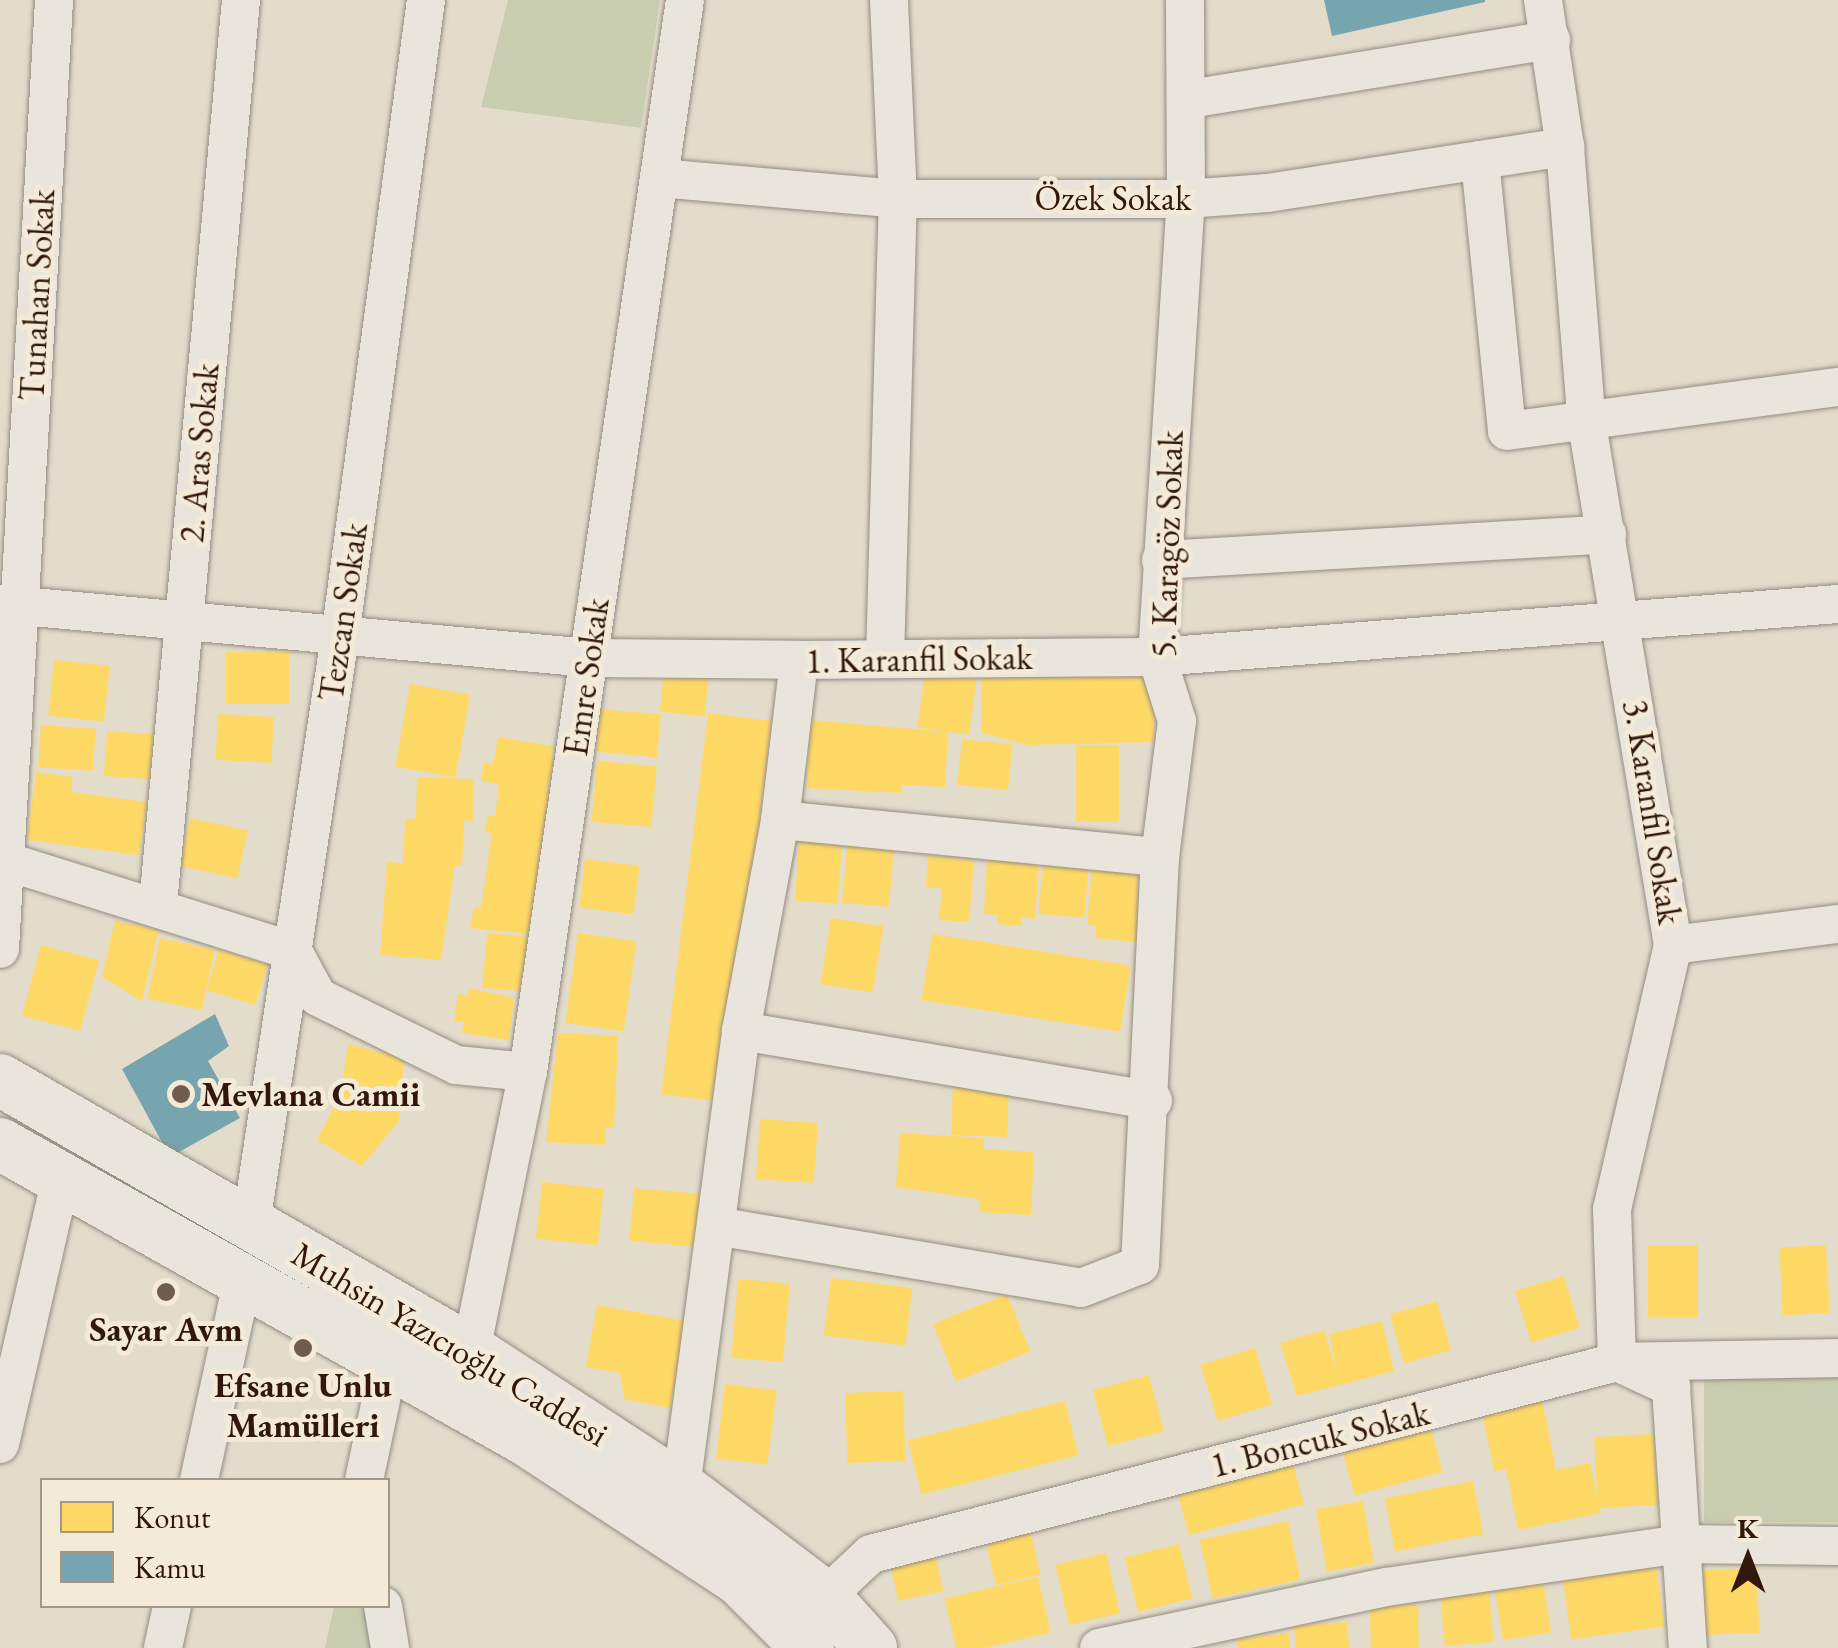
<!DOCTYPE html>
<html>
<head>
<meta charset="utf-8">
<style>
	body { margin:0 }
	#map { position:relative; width:1838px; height:1648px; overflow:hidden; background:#e3dccb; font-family:"EB Garamond",serif }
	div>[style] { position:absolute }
	.green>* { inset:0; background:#c8ceaf; transform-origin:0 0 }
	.homes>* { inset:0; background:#ffd966; transform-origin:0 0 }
	.public>* { inset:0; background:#76a5af }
	.roads { filter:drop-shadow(0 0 2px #948c82) drop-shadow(0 0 2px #948c82) }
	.street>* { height:38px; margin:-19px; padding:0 19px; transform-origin:19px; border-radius:19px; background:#e9e5dd }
	.secondary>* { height:52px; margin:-26px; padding:0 26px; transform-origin:26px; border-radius:26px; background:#e9e5dd }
	.dots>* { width:28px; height:28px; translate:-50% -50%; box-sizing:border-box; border:5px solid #f3ead7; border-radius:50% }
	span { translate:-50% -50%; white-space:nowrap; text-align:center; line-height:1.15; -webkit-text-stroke:10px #f3ead7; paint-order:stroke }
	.street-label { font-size:35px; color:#31170c }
	.poi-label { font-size:35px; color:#31170c; font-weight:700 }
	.left { translate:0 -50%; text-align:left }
	.legend { position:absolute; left:40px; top:1478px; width:350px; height:130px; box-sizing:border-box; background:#f3ead7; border:2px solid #a59686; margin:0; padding:12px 18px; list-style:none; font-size:30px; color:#31170c }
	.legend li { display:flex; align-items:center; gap:20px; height:50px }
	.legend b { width:50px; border:2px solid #a59686 }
	.north { position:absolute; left:1698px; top:1508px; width:100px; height:100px; -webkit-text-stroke:8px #f3ead7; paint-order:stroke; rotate:0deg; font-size:28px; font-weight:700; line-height:40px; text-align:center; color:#31170c }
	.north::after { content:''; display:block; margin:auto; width:35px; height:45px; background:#31170c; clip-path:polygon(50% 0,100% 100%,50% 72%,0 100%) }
</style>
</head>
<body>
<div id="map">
	<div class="green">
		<i style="clip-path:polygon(508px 0,660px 0,641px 128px,481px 107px)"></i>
		<i style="left:1838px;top:1378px;width:144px;height:134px;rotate:90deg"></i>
		<i style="clip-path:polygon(334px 1606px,365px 1606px,371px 1648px,325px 1648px)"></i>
	</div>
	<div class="homes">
		<i style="left:226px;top:652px;width:63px;height:52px"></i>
		<i style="left:54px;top:660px;width:56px;height:56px;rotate:6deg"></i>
		<i style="left:665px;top:662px;width:45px;height:50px;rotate:6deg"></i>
		<i style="left:926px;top:666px;width:52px;height:62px;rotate:8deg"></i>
		<i style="clip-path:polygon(1155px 672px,1153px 742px,1028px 745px,982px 733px,982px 678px)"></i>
		<i style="left:410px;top:684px;width:61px;height:84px;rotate:10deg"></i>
		<i style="left:600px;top:709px;width:61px;height:43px;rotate:5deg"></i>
		<i style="left:708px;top:713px;width:64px;height:384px;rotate:7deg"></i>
		<i style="left:218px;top:714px;width:56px;height:46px;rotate:3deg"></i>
		<i style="clip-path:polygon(810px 720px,948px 732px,945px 787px,902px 785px,901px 793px,807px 788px)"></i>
		<i style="left:41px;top:725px;width:55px;height:42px;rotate:4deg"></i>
		<i style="left:107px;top:731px;width:57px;height:45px;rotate:4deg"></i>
		<i style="clip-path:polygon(498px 737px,553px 746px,551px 759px,557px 760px,546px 791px,553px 792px,531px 934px,470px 928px,474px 907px,481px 908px,492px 833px,485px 832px,488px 815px,495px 816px,499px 784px,481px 781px,484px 762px,493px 764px)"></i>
		<i style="left:962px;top:739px;width:51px;height:46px;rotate:6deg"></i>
		<i style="left:1076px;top:745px;width:43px;height:77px"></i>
		<i style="left:597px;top:761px;width:60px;height:61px;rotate:5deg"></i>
		<i style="clip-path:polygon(36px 772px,73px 777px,71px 792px,147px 802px,139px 855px,27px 840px)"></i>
		<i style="clip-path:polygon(417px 777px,474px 779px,473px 821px,464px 820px,462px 866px,455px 865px,441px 960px,380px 955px,387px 862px,403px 863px,405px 819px,416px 819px)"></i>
		<i style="left:190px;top:818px;width:59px;height:49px;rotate:12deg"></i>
		<i style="left:800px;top:827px;width:43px;height:74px;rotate:4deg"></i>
		<i style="left:848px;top:835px;width:47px;height:68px;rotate:5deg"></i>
		<i style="clip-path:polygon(928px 856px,974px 860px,969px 922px,939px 920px,942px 888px,926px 887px)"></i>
		<i style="left:585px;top:859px;width:55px;height:49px;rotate:7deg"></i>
		<i style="clip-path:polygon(987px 860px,1039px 863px,1035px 919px,1022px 917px,1021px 926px,997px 924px,998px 915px,984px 914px)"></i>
		<i style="left:1043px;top:863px;width:46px;height:51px;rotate:5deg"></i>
		<i style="clip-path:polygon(1092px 867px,1137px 871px,1138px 942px,1095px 938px,1096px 926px,1087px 924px)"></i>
		<i style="left:831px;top:918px;width:53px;height:67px;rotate:9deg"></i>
		<i style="clip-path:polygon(115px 921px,159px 930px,142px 1001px,102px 977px)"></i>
		<i style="left:487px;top:933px;width:42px;height:55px;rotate:5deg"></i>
		<i style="left:578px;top:933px;width:59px;height:91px;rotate:8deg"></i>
		<i style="left:932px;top:934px;width:201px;height:67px;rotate:9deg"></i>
		<i style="left:160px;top:938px;width:56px;height:62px;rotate:12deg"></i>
		<i style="left:41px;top:945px;width:60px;height:73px;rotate:15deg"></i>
		<i style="left:219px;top:949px;width:51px;height:43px;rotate:17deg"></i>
		<i style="clip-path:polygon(469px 988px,514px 998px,509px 1040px,462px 1033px,464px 1022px,454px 1021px,458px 994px,468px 996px)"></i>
		<i style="clip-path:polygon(558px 1033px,618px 1036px,614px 1128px,606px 1127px,605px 1145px,546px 1142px)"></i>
		<i style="clip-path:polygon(348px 1044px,404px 1058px,399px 1121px,362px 1166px,317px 1140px,341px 1093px)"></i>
		<i style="left:953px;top:1083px;width:56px;height:52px;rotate:2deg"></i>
		<i style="left:760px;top:1119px;width:58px;height:60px;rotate:4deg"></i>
		<i style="clip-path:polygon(900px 1133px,984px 1138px,983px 1149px,1034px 1152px,1031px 1215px,979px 1212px,980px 1199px,896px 1187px)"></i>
		<i style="left:542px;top:1182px;width:62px;height:57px;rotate:6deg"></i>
		<i style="left:634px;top:1188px;width:73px;height:53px;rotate:5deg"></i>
		<i style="left:1648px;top:1245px;width:50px;height:72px"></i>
		<i style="left:1826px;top:1245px;width:68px;height:47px;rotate:87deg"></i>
		<i style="left:1564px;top:1276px;width:54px;height:51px;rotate:73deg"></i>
		<i style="left:831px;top:1278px;width:82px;height:58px;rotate:7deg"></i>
		<i style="left:738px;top:1279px;width:52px;height:79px;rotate:5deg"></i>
		<i style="left:1007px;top:1294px;width:62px;height:80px;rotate:68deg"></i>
		<i style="left:1437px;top:1301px;width:51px;height:49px;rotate:74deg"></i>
		<i style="clip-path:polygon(597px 1305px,686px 1321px,670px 1408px,624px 1399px,620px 1373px,586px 1367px)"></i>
		<i style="clip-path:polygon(1382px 1321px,1394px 1371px,1297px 1396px,1280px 1343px,1324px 1330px,1338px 1373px,1329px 1334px)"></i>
		<i style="left:1255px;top:1348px;width:59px;height:57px;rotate:73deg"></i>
		<i style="left:1149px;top:1375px;width:58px;height:58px;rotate:75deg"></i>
		<i style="left:725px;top:1384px;width:52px;height:75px;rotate:7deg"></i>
		<i style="left:903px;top:1391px;width:70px;height:58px;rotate:88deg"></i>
		<i style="clip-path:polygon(1542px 1399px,1556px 1470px,1590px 1463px,1601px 1513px,1518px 1530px,1506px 1469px,1494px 1471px,1482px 1412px)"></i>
		<i style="left:1065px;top:1401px;width:56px;height:162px;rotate:76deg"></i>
		<i style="left:1427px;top:1414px;width:60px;height:91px;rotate:75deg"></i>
		<i style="left:1654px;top:1434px;width:71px;height:60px;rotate:87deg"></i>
		<i style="left:1290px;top:1452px;width:54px;height:119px;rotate:75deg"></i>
		<i style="left:1473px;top:1481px;width:54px;height:90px;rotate:79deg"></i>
		<i style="left:1363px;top:1501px;width:63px;height:48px;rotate:80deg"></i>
		<i style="left:1288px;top:1521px;width:60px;height:90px;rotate:78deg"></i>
		<i style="left:1029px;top:1524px;width:52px;height:46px;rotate:77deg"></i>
		<i style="left:932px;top:1542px;width:50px;height:46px;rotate:77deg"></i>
		<i style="left:1179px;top:1544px;width:56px;height:56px;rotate:76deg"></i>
		<i style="left:1106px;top:1553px;width:62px;height:52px;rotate:77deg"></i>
		<i style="left:1655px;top:1560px;width:67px;height:94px;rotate:82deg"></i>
		<i style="left:1757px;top:1568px;width:65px;height:54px;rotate:88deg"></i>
		<i style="left:1542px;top:1574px;width:59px;height:49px;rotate:81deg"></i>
		<i style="left:1038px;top:1577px;width:57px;height:96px;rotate:77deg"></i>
		<i style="left:1489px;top:1589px;width:53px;height:49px;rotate:85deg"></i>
		<i style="left:1418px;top:1605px;width:43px;height:48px;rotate:89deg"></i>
		<i style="clip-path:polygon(1347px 1622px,1349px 1648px,1296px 1648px,1294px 1626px)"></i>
		<i style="clip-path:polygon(1289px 1633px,1290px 1648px,1238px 1648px,1237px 1639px)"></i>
	</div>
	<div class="public">
		<i style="clip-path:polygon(1324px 0,1485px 0,1485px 2px,1332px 36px)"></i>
		<i style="clip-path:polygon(215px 1014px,229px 1046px,208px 1061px,240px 1118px,170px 1157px,122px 1069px)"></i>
	</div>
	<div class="roads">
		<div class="street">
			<i style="left:1543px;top:0;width:149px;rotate:81.5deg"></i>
			<i style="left:1565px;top:147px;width:278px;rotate:85.5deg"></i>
			<i style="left:1587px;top:424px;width:528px;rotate:80.63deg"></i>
			<i style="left:1673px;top:945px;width:271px;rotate:103deg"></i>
			<i style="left:1612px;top:1209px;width:153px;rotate:88.1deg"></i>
			<i style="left:1617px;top:1362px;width:60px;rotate:24.8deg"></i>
			<i style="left:1671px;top:1387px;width:262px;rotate:86.3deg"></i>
			<i style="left:1190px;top:99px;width:366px;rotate:-9.3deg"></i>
			<i style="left:1480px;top:160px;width:272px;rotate:84.3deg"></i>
			<i style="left:1507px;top:431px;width:334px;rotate:-7.6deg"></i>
			<i style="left:659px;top:178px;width:240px;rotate:5deg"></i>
			<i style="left:898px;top:199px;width:288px"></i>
			<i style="left:1186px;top:199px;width:81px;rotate:-4.2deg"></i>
			<i style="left:1267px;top:193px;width:302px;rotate:-8.8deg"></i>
			<i style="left:1161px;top:560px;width:447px;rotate:-3.3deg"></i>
			<i style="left:0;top:604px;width:591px;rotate:5.24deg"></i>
			<i style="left:589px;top:658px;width:210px;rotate:0.5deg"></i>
			<i style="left:799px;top:660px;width:358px;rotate:-0.5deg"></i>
			<i style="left:1157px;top:657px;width:683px;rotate:-4.45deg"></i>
			<i style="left:885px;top:659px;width:460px;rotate:-88.4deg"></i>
			<i style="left:898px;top:199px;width:199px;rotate:-92.6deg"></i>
			<i style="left:780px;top:820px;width:382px;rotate:5.6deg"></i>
			<i style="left:5px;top:861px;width:302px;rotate:17.4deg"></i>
			<i style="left:293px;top:951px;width:52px;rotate:61.5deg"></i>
			<i style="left:318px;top:997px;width:154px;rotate:26.2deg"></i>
			<i style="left:456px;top:1065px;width:72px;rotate:5.6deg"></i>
			<i style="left:158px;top:905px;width:909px;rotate:-84.76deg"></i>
			<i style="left:1673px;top:945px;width:166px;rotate:-7.3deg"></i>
			<i style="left:0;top:949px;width:951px;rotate:-86.74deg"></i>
			<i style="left:741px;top:1031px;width:418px;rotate:9.6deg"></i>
			<i style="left:251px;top:1224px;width:594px;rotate:-81.38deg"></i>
			<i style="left:340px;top:637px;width:643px;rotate:-82.31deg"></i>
			<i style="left:716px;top:1226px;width:370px;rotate:9.6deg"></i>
			<i style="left:1081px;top:1288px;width:63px;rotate:-21.3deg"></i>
			<i style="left:1140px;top:1265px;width:408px;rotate:-87.2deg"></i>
			<i style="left:1160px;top:857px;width:137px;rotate:-82.9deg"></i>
			<i style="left:1177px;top:721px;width:67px;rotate:-107.4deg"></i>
			<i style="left:1157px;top:657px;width:459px;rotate:-86.4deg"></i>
			<i style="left:1186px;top:199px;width:199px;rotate:-90.3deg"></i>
			<i style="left:471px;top:1351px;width:285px;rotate:-78.5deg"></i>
			<i style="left:528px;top:1072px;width:1083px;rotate:-81.67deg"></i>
			<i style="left:0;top:1444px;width:273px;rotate:-77.1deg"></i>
			<i style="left:199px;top:1480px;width:206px;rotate:-77.7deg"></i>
			<i style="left:364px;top:1480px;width:121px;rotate:-78deg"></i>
			<i style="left:681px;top:1488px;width:461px;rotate:-82.5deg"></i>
			<i style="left:741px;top:1031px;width:215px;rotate:-79.5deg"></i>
			<i style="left:780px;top:820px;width:161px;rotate:-83.2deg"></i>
			<i style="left:825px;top:1597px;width:63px;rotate:-43.1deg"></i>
			<i style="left:871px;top:1554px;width:770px;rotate:-14.43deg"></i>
			<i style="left:1617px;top:1362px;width:221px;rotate:-1deg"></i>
			<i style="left:383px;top:1606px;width:43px;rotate:80.5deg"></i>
			<i style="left:163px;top:1648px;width:43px;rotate:-77.9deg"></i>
			<i style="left:1099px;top:1648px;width:293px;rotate:-12deg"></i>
			<i style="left:1386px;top:1587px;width:298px;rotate:-8.3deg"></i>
			<i style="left:1681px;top:1544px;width:157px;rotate:0.7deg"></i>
		</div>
		<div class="secondary">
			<i style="left:0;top:1080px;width:543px;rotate:29.91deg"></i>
			<i style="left:471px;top:1351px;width:251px;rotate:33.1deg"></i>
			<i style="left:681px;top:1488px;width:181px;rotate:37.1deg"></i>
			<i style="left:825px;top:1597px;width:69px;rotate:48deg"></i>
			<i style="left:0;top:1144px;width:602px;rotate:29.33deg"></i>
			<i style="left:525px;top:1439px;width:256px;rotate:33.2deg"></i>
			<i style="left:739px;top:1579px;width:98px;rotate:45deg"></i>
		</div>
	</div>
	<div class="dots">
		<i style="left:181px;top:1094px;background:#6f5c4f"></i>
		<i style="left:166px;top:1292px;background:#6f5c4f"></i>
		<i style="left:303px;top:1348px;background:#6f5c4f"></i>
	</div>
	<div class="street-label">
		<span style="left:1113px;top:198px">Özek Sokak</span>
		<span style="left:37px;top:295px;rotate:-87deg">Tunahan Sokak</span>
		<span style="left:199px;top:453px;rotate:-85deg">2. Aras Sokak</span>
		<span style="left:1167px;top:544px;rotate:-88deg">5. Karagöz Sokak</span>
		<span style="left:343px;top:612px;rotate:-82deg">Tezcan Sokak</span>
		<span style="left:919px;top:659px;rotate:-1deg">1. Karanfil Sokak</span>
		<span style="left:586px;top:677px;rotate:-82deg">Emre Sokak</span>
		<span style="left:1653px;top:812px;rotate:81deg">3. Karanfil Sokak</span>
		<span style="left:450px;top:1344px;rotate:31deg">Muhsin Yazıcıoğlu Caddesi</span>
		<span style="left:1320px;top:1439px;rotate:-14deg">1. Boncuk Sokak</span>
	</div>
	<div class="poi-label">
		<span class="left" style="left:201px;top:1094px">Mevlana Camii</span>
		<span style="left:166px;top:1329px">Sayar Avm</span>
		<span style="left:303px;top:1405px">Efsane Unlu<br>Mamülleri</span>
	</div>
	<ul class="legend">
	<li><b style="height:28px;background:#ffd966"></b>Konut</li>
	<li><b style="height:28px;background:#76a5af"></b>Kamu</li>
	</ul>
	<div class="north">K</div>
</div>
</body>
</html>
